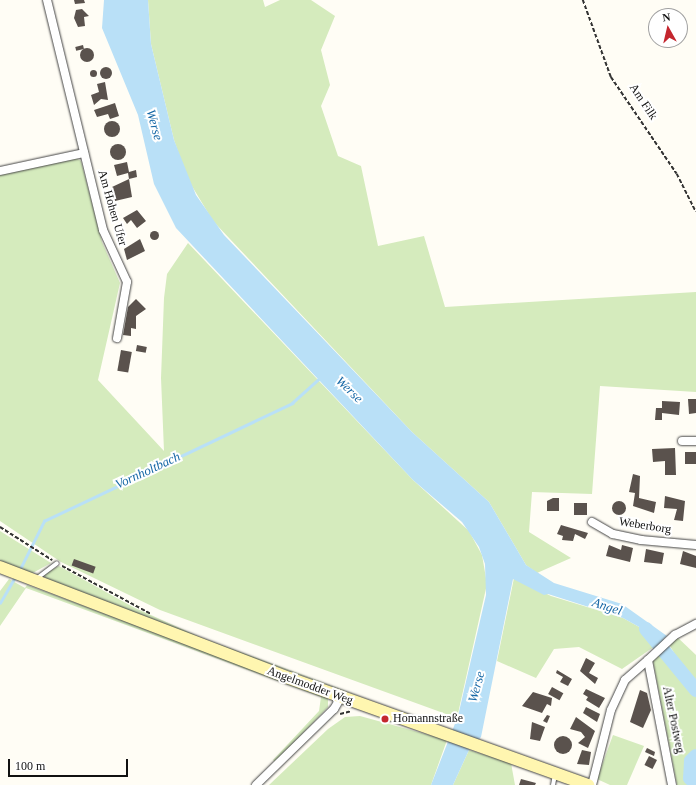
<!DOCTYPE html>
<html>
<head>
<meta charset="utf-8">
<style>
	body { margin:0 }
	#map { position:relative; width:696px; height:785px; overflow:hidden; background:#fffdf5; font-family:Georgia,serif }
	div>[style] { position:absolute }
	.green>* { inset:0; background:#d5ebbd }
	.water>* { inset:0; background:#b9e0f7 }
	.stream>* { height:2.5px; margin:-1.25px; padding:0 1.25px; transform-origin:1.25px; border-radius:1.25px; background:#b9e0f7 }
	.river>* { height:14px; margin:-7px; padding:0 7px; transform-origin:7px; border-radius:7px; background:#b9e0f7 }
	.building>* { inset:0; background:#5a524d; transform-origin:0 0 }
	.round { border-radius:50% }
	.path>* { height:1.5px; margin-top:-0.75px; transform-origin:0; background:repeating-linear-gradient(90deg,#333 0 4px,transparent 0 6px) }
	.roads { filter:drop-shadow(0 0 1px #444) drop-shadow(0 0 1px #444) }
	.lane>* { height:4px; margin:-2px; padding:0 2px; transform-origin:2px; border-radius:2px; background:#fff }
	.street>* { height:8px; margin:-4px; padding:0 4px; transform-origin:4px; border-radius:4px; background:#fff }
	.secondary>* { height:12px; margin:-6px; padding:0 6px; transform-origin:6px; border-radius:6px; background:#fff6b0 }
	.dots>* { width:11px; height:11px; translate:-50% -50%; box-sizing:border-box; border:2px solid #fff; border-radius:50% }
	span { translate:-50% -50%; white-space:nowrap; text-align:center; line-height:1.15; -webkit-text-stroke:4px #fff; paint-order:stroke }
	.street-label { font-size:12px; color:#111 }
	.poi-label { font-size:12px; color:#111 }
	.left { translate:0 -50%; text-align:left }
	.water-label { font-size:13px; color:#1768a6; font-style:italic }
	.north { position:absolute; left:648px; top:8px; width:40px; height:40px; box-sizing:border-box; background:#fff; border:1px solid #a0a0a0; border-radius:50%; rotate:352deg; font-size:11px; font-weight:700; line-height:16px; text-align:center; color:#111 }
	.north::after { content:''; display:block; margin:auto; width:14px; height:18px; background:#c4262e; clip-path:polygon(50% 0,100% 100%,50% 72%,0 100%) }
	.scale { position:absolute; left:8px; top:759px; width:120px; height:18px; box-sizing:border-box; border:2px solid #111; border-top:0; padding-left:5px; font-size:12px; line-height:14px; white-space:nowrap; color:#111; -webkit-text-stroke:3px #fff; paint-order:stroke }
</style>
</head>
<body>
<div id="map">
	<div class="green">
		<i style="clip-path:polygon(148px 0,263px 0,265px 7px,280px 0,311px 0,335px 16px,321px 50px,330px 85px,321px 106px,338px 156px,361px 166px,378px 246px,424px 236px,445px 307px,696px 292px,696px 392px,600px 386px,592px 494px,532px 492px,529px 532px,571px 558px,537px 573px,526px 565px,489px 502px,412px 432px,213px 221px,187px 178px,174px 140px,151px 44px)"></i>
		<i style="clip-path:polygon(76px 158px,81px 161px,102px 242px,120px 283px,98px 380px,164px 451px,161px 378px,164px 298px,167px 274px,188px 243px,413px 480px,469px 531px,482px 555px,487px 584px,457px 718px,160px 610px,61px 562px,0 521px,0 175px)"></i>
		<i style="clip-path:polygon(0 531px,51px 563px,29px 575px,0 562px)"></i>
		<i style="clip-path:polygon(59px 566px,133px 607px,202px 638px,363px 697px,48px 585px,44px 574px)"></i>
		<i style="clip-path:polygon(514px 578px,551px 596px,623px 618px,641px 628px,655px 646px,622px 669px,579px 647px,554px 649px,536px 678px,497px 661px)"></i>
		<i style="clip-path:polygon(9px 579px,25px 588px,27px 585px,323px 694px,328px 699px,328px 707px,275px 762px,273px 760px,319px 711px,321px 697px,26px 588px,0 626px,0 591px)"></i>
		<i style="clip-path:polygon(675px 635px,696px 655px,696px 690px,670px 646px)"></i>
		<i style="clip-path:polygon(660px 653px,696px 697px,696px 754px,690px 761px,689px 778px,695px 785px,677px 785px,653px 661px)"></i>
		<i style="clip-path:polygon(360px 716px,447px 740px,431px 785px,269px 785px,328px 729px,345px 717px)"></i>
		<i style="clip-path:polygon(613px 735px,644px 746px,627px 785px,610px 785px,597px 779px)"></i>
		<i style="clip-path:polygon(469px 750px,511px 763px,515px 785px,453px 785px)"></i>
		<i style="clip-path:polygon(696px 756px,696px 784px,690px 778px,691px 761px)"></i>
	</div>
	<div class="water">
		<i style="clip-path:polygon(104px 0,148px 0,151px 44px,174px 140px,196px 195px,224px 235px,412px 432px,489px 502px,526px 565px,554px 583px,622px 604px,667px 636px,655px 646px,641px 628px,623px 618px,548px 594px,544px 595px,513px 579px,481px 737px,469px 750px,453px 785px,431px 785px,458px 716px,486px 595px,485px 564px,479px 547px,462px 522px,413px 480px,176px 228px,154px 184px,138px 115px,102px 28px)"></i>
	</div>
	<div class="stream">
		<i style="left:19px;top:571px;width:56px;rotate:-63.4deg"></i>
		<i style="left:44px;top:521px;width:275px;rotate:-25.4deg"></i>
		<i style="left:292px;top:403px;width:38px;rotate:-42deg"></i>
		<i style="left:0;top:603px;width:30px;rotate:-60deg"></i>
	</div>
	<div class="river">
		<i style="left:646px;top:629px;width:79px;rotate:50.7deg"></i>
		<i style="left:696px;top:756px;width:7px;rotate:135deg"></i>
		<i style="left:691px;top:761px;width:17px;rotate:93deg"></i>
		<i style="left:690px;top:778px;width:8px;rotate:45deg"></i>
	</div>
	<div class="building">
		<i style="clip-path:polygon(74px 0,84px 0,85px 3px,75px 4px)"></i>
		<i style="clip-path:polygon(82px 9px,89px 16px,84px 17px,85px 26px,78px 27px,74px 18px,76px 10px)"></i>
		<i style="left:83px;top:45px;width:4px;height:8px;rotate:76deg"></i>
		<i class="round" style="left:80px;top:48px;width:14px;height:14px"></i>
		<i class="round" style="left:100px;top:67px;width:12px;height:12px"></i>
		<i class="round" style="left:89.5px;top:69.5px;width:7px;height:7px"></i>
		<i style="clip-path:polygon(105px 82px,108px 100px,101px 99px,94px 105px,91px 95px,99px 92px,97px 84px)"></i>
		<i style="clip-path:polygon(115px 103px,119px 116px,110px 119px,108px 114px,97px 117px,94px 110px)"></i>
		<i class="round" style="left:104px;top:121px;width:16px;height:16px"></i>
		<i class="round" style="left:110px;top:144px;width:16px;height:16px"></i>
		<i style="clip-path:polygon(127px 162px,129px 172px,136px 170px,137px 177px,129px 179px,128px 173px,117px 176px,114px 165px)"></i>
		<i style="clip-path:polygon(129px 179px,132px 197px,115px 201px,112px 187px)"></i>
		<i style="clip-path:polygon(137px 210px,146px 221px,137px 228px,131px 220px,127px 224px,123px 218px)"></i>
		<i class="round" style="left:149.5px;top:230.5px;width:9px;height:9px"></i>
		<i style="clip-path:polygon(140px 239px,145px 251px,127px 260px,124px 249px)"></i>
		<i style="clip-path:polygon(136px 299px,146px 309px,136px 316px,136px 329px,131px 328px,131px 336px,123px 335px,128px 307px)"></i>
		<i style="left:137px;top:345px;width:10px;height:6px;rotate:11deg"></i>
		<i style="left:121px;top:350px;width:11px;height:21px;rotate:10deg"></i>
		<i style="clip-path:polygon(688px 399px,696px 399px,696px 413px,689px 414px)"></i>
		<i style="clip-path:polygon(662px 401px,680px 402px,679px 415px,662px 413px,662px 420px,655px 420px,656px 408px,662px 408px)"></i>
		<i style="clip-path:polygon(675px 448px,676px 475px,665px 475px,665px 461px,653px 462px,652px 449px)"></i>
		<i style="left:685px;top:452px;width:11px;height:12px"></i>
		<i style="clip-path:polygon(633px 474px,640px 476px,639px 498px,656px 502px,654px 513px,633px 506px,635px 493px,629px 492px)"></i>
		<i style="clip-path:polygon(665px 496px,685px 501px,683px 521px,674px 520px,677px 509px,664px 508px)"></i>
		<i style="clip-path:polygon(553px 498px,559px 498px,559px 511px,547px 511px,547px 501px)"></i>
		<i class="round" style="left:612px;top:501px;width:14px;height:14px"></i>
		<i style="left:574px;top:503px;width:13px;height:12px"></i>
		<i style="clip-path:polygon(561px 525px,588px 533px,585px 539px,575px 534px,573px 541px,562px 540px,563px 536px,557px 534px)"></i>
		<i style="clip-path:polygon(609px 545px,621px 550px,622px 545px,633px 548px,630px 562px,606px 556px)"></i>
		<i style="clip-path:polygon(646px 549px,664px 553px,662px 564px,644px 562px)"></i>
		<i style="clip-path:polygon(683px 551px,696px 556px,696px 568px,680px 564px)"></i>
		<i style="left:74px;top:559px;width:23px;height:7px;rotate:20deg"></i>
		<i style="clip-path:polygon(586px 658px,595px 663px,589px 673px,598px 678px,595px 684px,580px 671px)"></i>
		<i style="clip-path:polygon(557px 670px,572px 679px,568px 686px,560px 682px,563px 677px,556px 673px)"></i>
		<i style="left:552px;top:687px;width:13px;height:8px;rotate:29deg"></i>
		<i style="clip-path:polygon(586px 689px,605px 698px,599px 708px,586px 700px,588px 697px,583px 694px)"></i>
		<i style="clip-path:polygon(640px 690px,647px 693px,651px 710px,643px 728px,630px 722px)"></i>
		<i style="clip-path:polygon(533px 692px,552px 698px,551px 706px,547px 704px,542px 713px,522px 706px)"></i>
		<i style="clip-path:polygon(586px 707px,600px 714px,597px 722px,583px 713px)"></i>
		<i style="clip-path:polygon(547px 715px,550px 716px,547px 723px,543px 721px)"></i>
		<i style="clip-path:polygon(576px 717px,595px 731px,588px 748px,578px 743px,585px 737px,581px 732px,570px 729px)"></i>
		<i style="clip-path:polygon(532px 722px,545px 727px,540px 741px,530px 739px)"></i>
		<i class="round" style="left:554px;top:736px;width:18px;height:18px"></i>
		<i style="clip-path:polygon(647px 748px,655px 752px,654px 756px,645px 752px)"></i>
		<i style="clip-path:polygon(582px 750px,591px 752px,589px 765px,577px 764px)"></i>
		<i style="left:649px;top:756px;width:9px;height:10px;rotate:27deg"></i>
		<i style="clip-path:polygon(521px 779px,536px 783px,535px 785px,519px 785px)"></i>
	</div>
	<div class="path">
		<i style="left:583px;top:0;width:82px;rotate:70deg"></i>
		<i style="left:611px;top:77px;width:117px;rotate:55.8deg"></i>
		<i style="left:677px;top:174px;width:42px;rotate:63.4deg"></i>
		<i style="left:0;top:527px;width:62px;rotate:32.4deg"></i>
		<i style="left:62px;top:566px;width:101px;rotate:28.3deg"></i>
		<i style="left:340px;top:714px;width:12px;rotate:-14deg"></i>
	</div>
	<div class="roads">
		<div class="lane">
			<i style="left:36px;top:579px;width:26px;rotate:-37deg"></i>
			<i style="left:553px;top:785px;width:10px;rotate:-79deg"></i>
		</div>
		<div class="street">
			<i style="left:47px;top:0;width:237px;rotate:76.3deg"></i>
			<i style="left:103px;top:230px;width:57px;rotate:65.2deg"></i>
			<i style="left:127px;top:282px;width:57px;rotate:100.1deg"></i>
			<i style="left:0;top:171px;width:86px;rotate:-12.1deg"></i>
			<i style="left:682px;top:441px;width:14px"></i>
			<i style="left:592px;top:522px;width:24px;rotate:30deg"></i>
			<i style="left:613px;top:534px;width:29px;rotate:12deg"></i>
			<i style="left:641px;top:540px;width:55px;rotate:5.2deg"></i>
			<i style="left:256px;top:785px;width:109px;rotate:-44.3deg"></i>
			<i style="left:334px;top:709px;width:14px;rotate:-60deg"></i>
			<i style="left:592px;top:785px;width:77px;rotate:-75.8deg"></i>
			<i style="left:611px;top:710px;width:33px;rotate:-65deg"></i>
			<i style="left:625px;top:680px;width:30px;rotate:-41deg"></i>
			<i style="left:672px;top:785px;width:127px;rotate:-100.9deg"></i>
			<i style="left:648px;top:660px;width:37px;rotate:-43deg"></i>
			<i style="left:675px;top:635px;width:24px;rotate:-28deg"></i>
		</div>
		<div class="secondary">
			<i style="left:0;top:567px;width:310px;rotate:21deg"></i>
			<i style="left:289px;top:678px;width:318px;rotate:19.7deg"></i>
		</div>
	</div>
	<div class="dots">
		<i style="left:385px;top:719px;background:#c4262e"></i>
	</div>
	<div class="street-label">
		<span style="left:643px;top:102px;rotate:56deg">Am Filk</span>
		<span style="left:112px;top:208px;rotate:74deg">Am Hohen Ufer</span>
		<span style="left:645px;top:526px;rotate:9deg">Weberborg</span>
		<span style="left:310px;top:686px;rotate:20deg">Angelmodder Weg</span>
		<span style="left:673px;top:720px;rotate:78deg">Alter Postweg</span>
	</div>
	<div class="poi-label">
		<span class="left" style="left:393px;top:719px">Homannstraße</span>
	</div>
	<div class="water-label">
		<span style="left:154px;top:125px;rotate:75deg">Werse</span>
		<span style="left:349px;top:390px;rotate:44deg">Werse</span>
		<span style="left:148px;top:471px;rotate:-25deg">Vornholtbach</span>
		<span style="left:607px;top:607px;rotate:18deg">Angel</span>
		<span style="left:477px;top:687px;rotate:-75deg">Werse</span>
	</div>
	<div class="north">N</div>
	<div class="scale">100 m</div>
</div>
</body>
</html>
